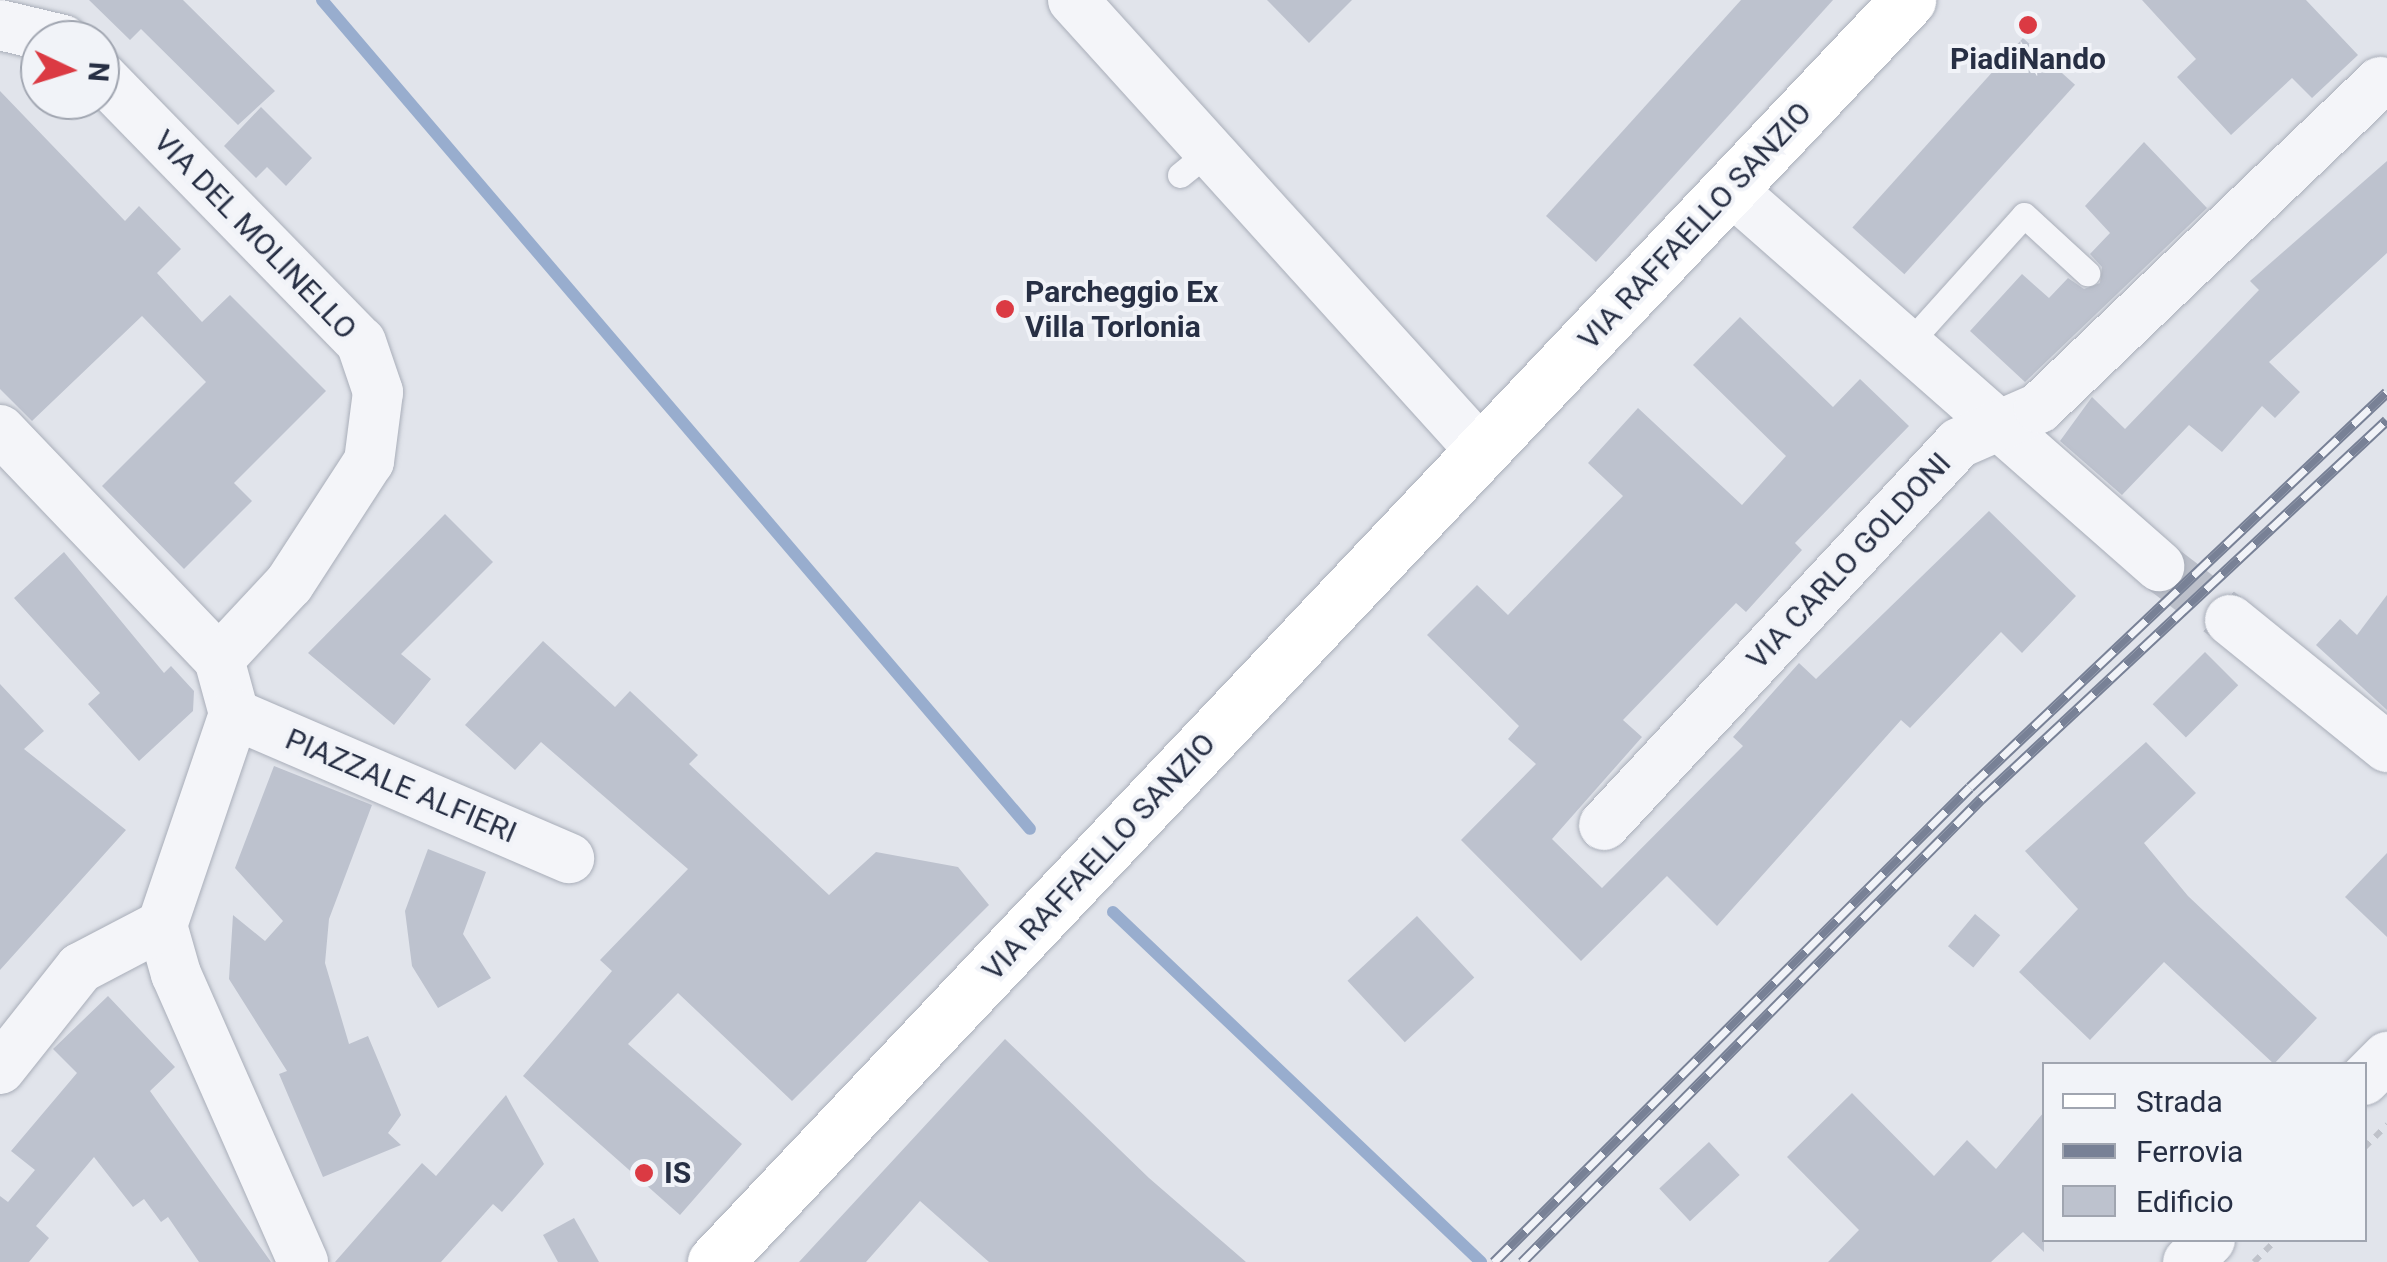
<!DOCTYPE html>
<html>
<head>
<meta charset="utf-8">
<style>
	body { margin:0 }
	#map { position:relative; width:2387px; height:1262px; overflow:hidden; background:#e1e4eb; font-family:Roboto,sans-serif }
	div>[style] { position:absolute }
	.stream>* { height:12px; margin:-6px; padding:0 6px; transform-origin:6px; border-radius:6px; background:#98adce }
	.building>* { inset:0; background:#bdc2ce; transform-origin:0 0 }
	.minor-tunnel>* { height:50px; margin-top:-25px; transform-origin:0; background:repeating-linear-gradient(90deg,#bcc0ca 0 50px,transparent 0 75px) }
	.path>* { height:6px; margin-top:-3px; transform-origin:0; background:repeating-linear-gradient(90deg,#bfc2ca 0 8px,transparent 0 16px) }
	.roads { filter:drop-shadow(0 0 2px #a9aeb9) drop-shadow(0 0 2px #a9aeb9) }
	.service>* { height:25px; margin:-12.5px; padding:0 12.5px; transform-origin:12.5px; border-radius:12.5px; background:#f4f5f9 }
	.minor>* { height:50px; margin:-25px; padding:0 25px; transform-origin:25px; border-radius:25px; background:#f4f5f9 }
	.secondary>* { height:55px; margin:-27.5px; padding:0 27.5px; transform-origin:27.5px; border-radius:27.5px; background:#fff }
	.rail>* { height:11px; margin-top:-5.5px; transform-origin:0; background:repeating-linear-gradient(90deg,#f1f3f8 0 22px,#788196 0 44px); box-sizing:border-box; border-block:2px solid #788196 }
	.dots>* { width:28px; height:28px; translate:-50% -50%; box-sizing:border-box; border:5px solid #f1f3f8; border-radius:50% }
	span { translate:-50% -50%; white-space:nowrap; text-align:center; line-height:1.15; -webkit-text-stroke:8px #f1f3f8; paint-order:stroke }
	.poi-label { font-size:30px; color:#272f44; font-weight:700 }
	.left { translate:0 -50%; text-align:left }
	.street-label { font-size:30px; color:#272f44 }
	.legend { position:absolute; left:2042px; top:1062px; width:325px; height:180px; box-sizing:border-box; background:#f1f3f8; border:2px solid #a0a5b0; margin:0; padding:12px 18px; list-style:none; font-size:30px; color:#272f44 }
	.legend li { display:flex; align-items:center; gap:20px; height:50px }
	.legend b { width:50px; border:2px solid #a0a5b0 }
	.north { position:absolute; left:20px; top:20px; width:100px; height:100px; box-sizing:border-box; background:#f1f3f8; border:2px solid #a0a5b0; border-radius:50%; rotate:94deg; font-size:28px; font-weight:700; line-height:40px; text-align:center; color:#272f44 }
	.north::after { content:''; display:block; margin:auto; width:35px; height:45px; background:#db3a43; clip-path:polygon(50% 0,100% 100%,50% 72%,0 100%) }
</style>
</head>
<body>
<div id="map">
	<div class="stream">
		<i style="left:322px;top:0;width:1090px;rotate:49.5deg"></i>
		<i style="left:1113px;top:912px;width:508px;rotate:43.56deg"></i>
	</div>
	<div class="building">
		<i style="clip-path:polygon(89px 0,183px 0,275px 91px,238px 125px,141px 29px,130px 40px)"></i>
		<i style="clip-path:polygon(1267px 0,1352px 0,1309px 43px)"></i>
		<i style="clip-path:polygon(1741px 0,1833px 0,1596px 262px,1546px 216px)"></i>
		<i style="clip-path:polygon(2142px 0,2306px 0,2358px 55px,2312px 98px,2292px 78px,2231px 135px,2177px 77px,2196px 59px)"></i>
		<i style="left:2023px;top:38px;width:70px;height:255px;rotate:42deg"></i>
		<i style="clip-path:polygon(0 91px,125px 221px,139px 206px,181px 249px,157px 273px,202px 322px,230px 295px,326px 391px,234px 483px,252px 501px,184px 569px,102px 486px,206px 382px,142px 316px,32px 421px,0 389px)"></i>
		<i style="clip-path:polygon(261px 107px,312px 158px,286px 186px,267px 167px,256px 178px,224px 146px)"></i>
		<i style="clip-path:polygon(2144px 142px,2207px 208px,2025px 382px,1970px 331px,2022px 274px,2049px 298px,2068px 278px,2084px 289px,2100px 283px,2102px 267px,2090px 254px,2110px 233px,2085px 206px)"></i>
		<i style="clip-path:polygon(2387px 161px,2387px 253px,2269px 362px,2300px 392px,2275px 418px,2262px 406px,2222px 452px,2189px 425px,2122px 495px,2060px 441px,2092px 397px,2125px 429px,2259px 290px,2250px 281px)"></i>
		<i style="clip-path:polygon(1740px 317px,1833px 407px,1860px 379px,1909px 426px,1795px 543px,1802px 550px,1746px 612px,1736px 603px,1623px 720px,1642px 737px,1552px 839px,1602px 888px,1743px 746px,1733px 737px,1799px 663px,1816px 679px,1989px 511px,2076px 596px,2022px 653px,2001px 632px,1910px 728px,1901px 720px,1717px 926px,1667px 876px,1581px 961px,1461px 840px,1536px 764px,1508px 739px,1519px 726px,1427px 635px,1477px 585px,1508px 615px,1623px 496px,1588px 463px,1638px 408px,1742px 505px,1786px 456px,1693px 365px)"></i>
		<i style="clip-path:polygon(445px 514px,493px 562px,401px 654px,431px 679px,394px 725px,308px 653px)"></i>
		<i style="clip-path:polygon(64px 552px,164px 673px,171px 666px,194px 691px,193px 711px,139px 761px,88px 704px,100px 693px,14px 598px)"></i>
		<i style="clip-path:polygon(2387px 595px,2387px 710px,2316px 645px,2340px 619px,2357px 635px)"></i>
		<i style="clip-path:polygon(543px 641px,615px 707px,630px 691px,698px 755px,689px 764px,829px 895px,876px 852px,958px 867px,989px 905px,792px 1101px,678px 993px,628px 1044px,742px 1144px,680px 1215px,523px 1076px,612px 971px,600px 960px,688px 869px,541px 742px,515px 770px,465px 725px)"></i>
		<i style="left:2205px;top:652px;width:47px;height:74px;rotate:45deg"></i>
		<i style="clip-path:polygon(0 684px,44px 731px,24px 749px,126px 830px,0 970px)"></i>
		<i style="clip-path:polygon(2146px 742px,2196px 793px,2144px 843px,2188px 896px,2317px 1018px,2274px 1064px,2164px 962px,2090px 1040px,2019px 972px,2078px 909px,2025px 851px)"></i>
		<i style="clip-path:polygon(274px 766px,372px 805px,329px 919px,325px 963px,349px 1044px,368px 1036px,401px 1115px,388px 1133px,401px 1145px,323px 1177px,279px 1074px,287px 1071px,229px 979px,233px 915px,265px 941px,283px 921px,235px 868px)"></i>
		<i style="clip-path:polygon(428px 849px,486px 872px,463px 934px,491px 978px,438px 1008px,412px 966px,405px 911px)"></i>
		<i style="clip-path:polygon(2387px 853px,2387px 937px,2345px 897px)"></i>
		<i style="left:1975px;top:914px;width:33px;height:42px;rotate:40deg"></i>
		<i style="left:1417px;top:916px;width:84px;height:95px;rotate:47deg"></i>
		<i style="clip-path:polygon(108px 996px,175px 1067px,150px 1091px,271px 1262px,199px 1262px,168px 1217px,161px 1222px,144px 1199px,133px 1207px,94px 1157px,36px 1226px,49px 1238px,29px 1262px,0 1262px,0 1196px,8px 1202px,35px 1170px,11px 1151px,77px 1073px,53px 1049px)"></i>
		<i style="clip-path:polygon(1005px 1039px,1149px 1178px,1246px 1262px,989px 1262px,920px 1201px,866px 1262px,799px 1262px)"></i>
		<i style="clip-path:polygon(1852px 1093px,1934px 1176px,1967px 1140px,1996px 1169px,2044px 1112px,2044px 1252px,2023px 1232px,1991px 1262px,1828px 1262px,1859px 1230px,1787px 1157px)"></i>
		<i style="clip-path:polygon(506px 1095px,544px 1164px,502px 1212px,493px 1204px,441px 1262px,335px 1262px,422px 1163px,436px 1176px)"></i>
		<i style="left:1709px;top:1142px;width:45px;height:68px;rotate:47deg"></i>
		<i style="clip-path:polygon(574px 1218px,599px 1262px,558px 1262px,543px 1235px)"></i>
	</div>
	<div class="minor-tunnel">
		<i style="left:2159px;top:566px;width:89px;rotate:37.3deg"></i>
	</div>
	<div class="path">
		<i style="left:2364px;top:1148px;width:33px;rotate:-45deg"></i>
		<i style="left:2254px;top:1262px;width:31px;rotate:-45deg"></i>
	</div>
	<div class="roads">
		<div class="service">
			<i style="left:1180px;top:175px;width:38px;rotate:-39deg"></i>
			<i style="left:1908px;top:344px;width:173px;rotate:-48deg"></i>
			<i style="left:2024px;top:215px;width:86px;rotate:42.6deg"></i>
		</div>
		<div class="minor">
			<i style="left:1073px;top:0;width:610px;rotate:47.86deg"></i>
			<i style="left:0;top:25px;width:65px;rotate:13.4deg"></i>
			<i style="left:100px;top:75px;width:373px;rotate:45.7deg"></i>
			<i style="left:361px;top:342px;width:53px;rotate:71.2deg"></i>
			<i style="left:378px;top:392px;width:70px;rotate:97.4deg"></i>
			<i style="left:369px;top:461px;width:147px;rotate:123deg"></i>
			<i style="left:289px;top:584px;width:103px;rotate:133deg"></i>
			<i style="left:1729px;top:188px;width:573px;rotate:41.32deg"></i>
			<i style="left:0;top:430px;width:317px;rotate:46.3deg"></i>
			<i style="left:219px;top:659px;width:57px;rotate:74.7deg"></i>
			<i style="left:234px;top:714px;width:223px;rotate:108.8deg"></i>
			<i style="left:2230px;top:620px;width:202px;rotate:39deg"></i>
			<i style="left:234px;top:714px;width:365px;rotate:23.3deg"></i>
			<i style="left:1604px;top:825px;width:521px;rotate:-47.1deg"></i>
			<i style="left:1959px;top:443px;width:87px;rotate:-23.6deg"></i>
			<i style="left:2039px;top:408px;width:472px;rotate:-43.7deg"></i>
			<i style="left:162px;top:925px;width:51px;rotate:74.1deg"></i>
			<i style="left:176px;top:974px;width:315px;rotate:66.2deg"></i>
			<i style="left:0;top:1069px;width:129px;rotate:-51.6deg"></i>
			<i style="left:80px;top:968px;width:93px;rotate:-27.7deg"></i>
			<i style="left:2364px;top:1080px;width:33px;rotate:-45deg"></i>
			<i style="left:2188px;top:1262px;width:31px;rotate:-45deg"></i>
		</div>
		<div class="secondary">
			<i style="left:715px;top:1262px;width:1737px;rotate:-46.61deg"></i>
		</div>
	</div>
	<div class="rail">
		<i style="left:1494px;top:1262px;width:672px;rotate:-44.94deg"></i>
		<i style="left:1970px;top:787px;width:574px;rotate:-43.45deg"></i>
		<i style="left:1522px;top:1262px;width:652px;rotate:-45.25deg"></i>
		<i style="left:1981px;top:799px;width:555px;rotate:-43.03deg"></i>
	</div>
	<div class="dots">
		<i style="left:2028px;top:25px;background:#db3a43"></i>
		<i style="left:1005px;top:309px;background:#db3a43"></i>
		<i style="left:644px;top:1173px;background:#db3a43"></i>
	</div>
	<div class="poi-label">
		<span style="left:2028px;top:59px">PiadiNando</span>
		<span class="left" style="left:1025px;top:309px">Parcheggio Ex<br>Villa Torlonia</span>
		<span class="left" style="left:664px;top:1173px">IS</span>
	</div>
	<div class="street-label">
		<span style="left:1695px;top:226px;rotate:-47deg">VIA RAFFAELLO SANZIO</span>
		<span style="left:255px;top:235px;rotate:46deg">VIA DEL MOLINELLO</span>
		<span style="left:1849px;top:561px;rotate:-47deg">VIA CARLO GOLDONI</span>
		<span style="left:401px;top:786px;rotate:23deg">PIAZZALE ALFIERI</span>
		<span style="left:1099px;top:857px;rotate:-47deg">VIA RAFFAELLO SANZIO</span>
	</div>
	<ul class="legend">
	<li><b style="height:12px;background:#fff"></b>Strada</li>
	<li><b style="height:12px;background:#788196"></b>Ferrovia</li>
	<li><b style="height:28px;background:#bdc2ce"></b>Edificio</li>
	</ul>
	<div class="north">N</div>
</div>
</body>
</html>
